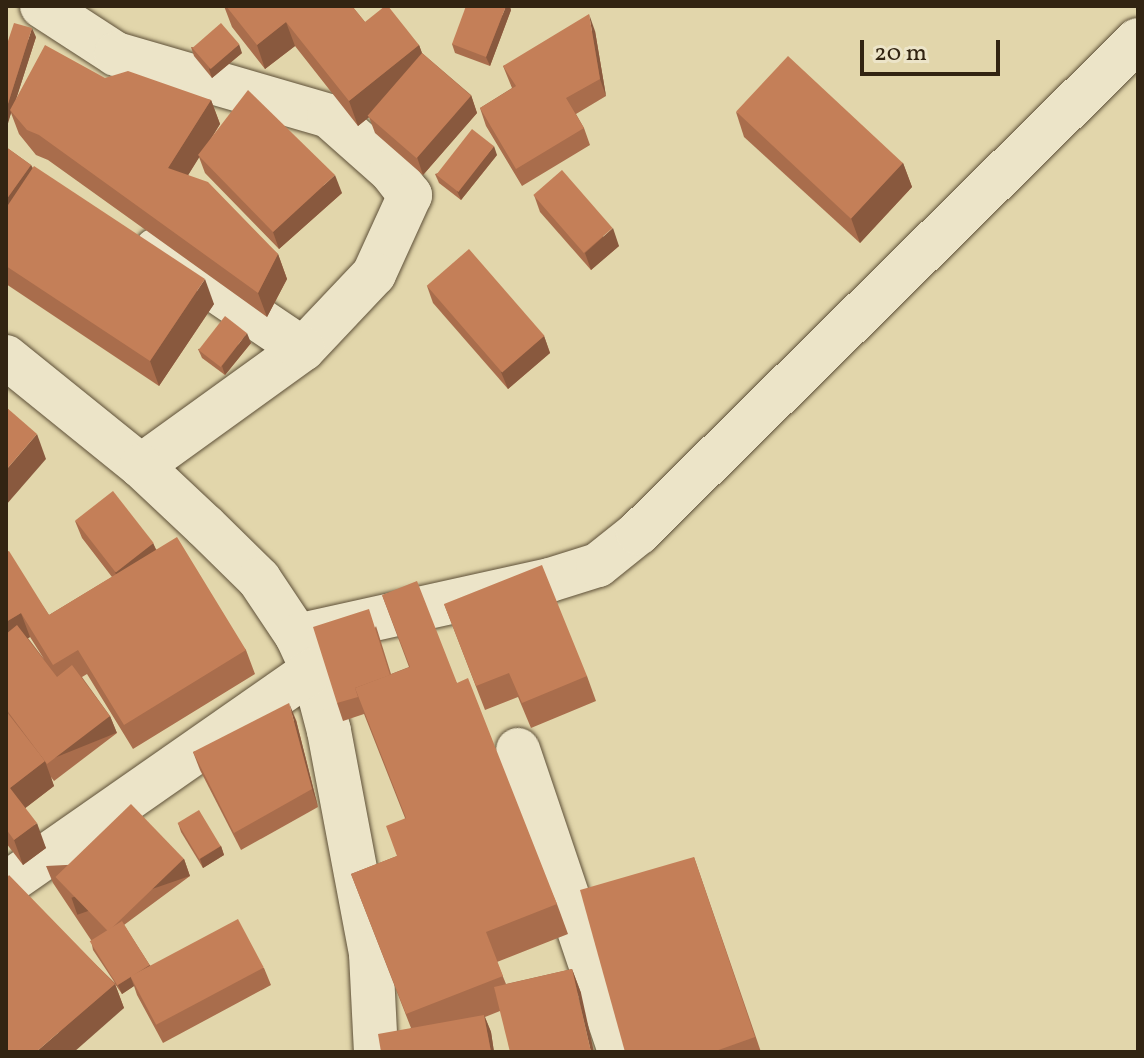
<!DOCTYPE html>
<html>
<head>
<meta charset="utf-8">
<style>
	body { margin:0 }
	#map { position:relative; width:1144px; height:1058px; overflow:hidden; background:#e2d6ab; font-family:Vollkorn,serif }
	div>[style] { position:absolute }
	.roads { filter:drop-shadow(0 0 2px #5e5038) drop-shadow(0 0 2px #5e5038) }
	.minor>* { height:44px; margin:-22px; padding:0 22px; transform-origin:22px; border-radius:22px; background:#ece4c8 }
	.wall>* { inset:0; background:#a96d4c }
	.shaded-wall>* { inset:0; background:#89593e; transform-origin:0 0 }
	.building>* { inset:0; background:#c47f58; transform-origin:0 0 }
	span { translate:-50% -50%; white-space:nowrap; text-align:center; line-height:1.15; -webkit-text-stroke:6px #ece4c8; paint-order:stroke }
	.frame { position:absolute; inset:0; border:8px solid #322412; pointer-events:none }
	.scale { position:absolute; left:860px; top:40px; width:140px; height:36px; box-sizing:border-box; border:4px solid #322412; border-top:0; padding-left:10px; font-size:24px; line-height:28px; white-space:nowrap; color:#322412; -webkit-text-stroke:6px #ece4c8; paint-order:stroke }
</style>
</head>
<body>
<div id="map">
	<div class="roads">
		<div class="minor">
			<i style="left:42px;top:6px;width:88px;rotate:33deg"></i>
			<i style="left:116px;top:54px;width:222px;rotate:16.2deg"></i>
			<i style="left:329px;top:116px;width:83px;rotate:41.6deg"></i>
			<i style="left:391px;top:171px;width:31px;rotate:52deg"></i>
			<i style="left:410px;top:195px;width:87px;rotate:114.5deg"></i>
			<i style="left:374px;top:274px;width:103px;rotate:133.4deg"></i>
			<i style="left:303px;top:349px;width:200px;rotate:144.2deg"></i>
			<i style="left:156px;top:250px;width:177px;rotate:34deg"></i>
			<i style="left:6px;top:357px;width:174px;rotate:38.9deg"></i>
			<i style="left:141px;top:466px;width:88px;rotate:43.2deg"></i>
			<i style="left:205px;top:526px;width:76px;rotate:44.5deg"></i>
			<i style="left:259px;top:579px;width:69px;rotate:56.3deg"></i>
			<i style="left:297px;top:636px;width:38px;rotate:65deg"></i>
			<i style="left:313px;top:670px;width:63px;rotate:75.3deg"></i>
			<i style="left:329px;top:731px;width:227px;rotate:79.3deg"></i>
			<i style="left:371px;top:954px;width:98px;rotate:87.1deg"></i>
			<i style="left:297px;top:636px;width:259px;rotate:-12.5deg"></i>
			<i style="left:550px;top:580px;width:50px;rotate:-17.4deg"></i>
			<i style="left:598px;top:565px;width:51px;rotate:-38.7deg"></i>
			<i style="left:638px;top:533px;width:702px;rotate:-44.6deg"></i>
			<i style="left:518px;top:750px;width:319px;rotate:71.3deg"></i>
			<i style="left:6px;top:884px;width:374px;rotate:-34.9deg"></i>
		</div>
	</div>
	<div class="wall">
		<i style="clip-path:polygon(224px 6px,352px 6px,365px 22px,419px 45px,422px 53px,471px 95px,477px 113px,423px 175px,375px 133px,369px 117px,358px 126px,295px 46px,265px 69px,232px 27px)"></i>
		<i style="clip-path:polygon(511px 10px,490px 66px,455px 53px,452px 44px)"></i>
		<i style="clip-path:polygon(595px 31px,606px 96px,576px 114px,584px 128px,590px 145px,522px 186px,486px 126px,480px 108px,512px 88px,503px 66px)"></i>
		<i style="clip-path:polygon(36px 37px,16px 99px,105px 78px,211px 100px,220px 124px,211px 139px,342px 193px,279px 249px,205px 173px,199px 157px,188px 175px,278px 254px,287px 279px,267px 317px,48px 160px,36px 155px,19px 134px,11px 113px,6px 127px,6px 47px)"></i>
		<i style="clip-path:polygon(191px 47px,242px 53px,212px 78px,194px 56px)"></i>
		<i style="clip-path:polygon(736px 112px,903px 163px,912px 187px,860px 243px,744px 137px)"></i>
		<i style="clip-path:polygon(6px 147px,31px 165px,33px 168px,214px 304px,159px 386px,6px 284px)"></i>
		<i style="clip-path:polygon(497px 155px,461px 200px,439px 183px,435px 174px)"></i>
		<i style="clip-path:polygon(534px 195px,619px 246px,591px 270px,540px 212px)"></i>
		<i style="clip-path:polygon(427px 286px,544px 336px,550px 353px,508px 389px,433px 303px)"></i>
		<i style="clip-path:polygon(251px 343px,225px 375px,202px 358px,198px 349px)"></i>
		<i style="clip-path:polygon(evenodd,75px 521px,153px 543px,156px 549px,246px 650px,255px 674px,133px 749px,87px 674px,82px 677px,110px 716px,117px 733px,54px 781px,51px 777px,54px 786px,25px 808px,46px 848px,23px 865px,6px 843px,6px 552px,49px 615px,112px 577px,82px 538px,75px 521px,30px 637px,44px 659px,28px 638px,30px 637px)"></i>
		<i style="clip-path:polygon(382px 595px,457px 683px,557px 904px,568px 934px,497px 962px,506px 984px,572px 969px,581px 993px,500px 1011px,485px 1017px,491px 1032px,494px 1052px,381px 1052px,411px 1028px,351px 874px,397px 856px,405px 818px,364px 714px,343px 721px,337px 703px,376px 626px,391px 674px,409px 667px)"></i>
		<i style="clip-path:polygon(444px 604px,587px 676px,596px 701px,531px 728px,518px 697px,485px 710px)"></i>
		<i style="clip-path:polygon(296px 720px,318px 807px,241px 850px,200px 770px,193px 752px)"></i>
		<i style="clip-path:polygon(178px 823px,221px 846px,224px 855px,203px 868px,181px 832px)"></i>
		<i style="clip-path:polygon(694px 857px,761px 1052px,625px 1052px)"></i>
		<i style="clip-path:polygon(184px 859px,190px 876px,124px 925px,151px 967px,264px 968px,271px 985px,163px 1043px,137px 995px,134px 986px,122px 994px,115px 984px,124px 1008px,6px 1052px,6px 879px,115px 983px,93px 950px,91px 940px,53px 883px,46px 866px)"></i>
	</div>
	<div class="shaded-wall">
		<i style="clip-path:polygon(506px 6px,510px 6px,511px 10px,490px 66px,486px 57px)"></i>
		<i style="clip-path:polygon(589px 14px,595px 31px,606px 96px,600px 79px)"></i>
		<i style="clip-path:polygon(286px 22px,295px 46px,265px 69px,257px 45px)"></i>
		<i style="clip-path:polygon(32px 28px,36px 37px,12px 112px,10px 110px,11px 113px,7px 127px,6px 110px)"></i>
		<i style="clip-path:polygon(239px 44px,242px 53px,212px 78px,209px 69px)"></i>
		<i style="clip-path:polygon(419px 45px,428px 70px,358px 126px,349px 101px)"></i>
		<i style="clip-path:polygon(471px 95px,477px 113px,423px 175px,417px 157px)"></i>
		<i style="clip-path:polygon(211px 100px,220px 124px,177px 193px,168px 168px)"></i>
		<i style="clip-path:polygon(494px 146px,497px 155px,461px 200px,457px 191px)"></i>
		<i style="clip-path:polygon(903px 163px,912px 187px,860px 243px,851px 218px)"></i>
		<i style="clip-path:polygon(31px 165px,38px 182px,6px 227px,6px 200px)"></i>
		<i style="clip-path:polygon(335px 175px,342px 193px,279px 249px,273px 232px)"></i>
		<i style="clip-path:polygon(613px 228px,619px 246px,591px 270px,585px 253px)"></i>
		<i style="clip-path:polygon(278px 254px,287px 279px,267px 317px,258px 293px)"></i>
		<i style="clip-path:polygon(205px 279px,214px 304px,159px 386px,150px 361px)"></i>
		<i style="clip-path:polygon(247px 333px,251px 343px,225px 375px,222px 366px)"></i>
		<i style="clip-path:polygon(544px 336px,550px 353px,508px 389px,501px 372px)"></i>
		<i style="clip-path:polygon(37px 434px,46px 459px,6px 505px,6px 470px)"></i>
		<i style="clip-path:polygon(153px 543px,160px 560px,122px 590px,115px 572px)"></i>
		<i style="clip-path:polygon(21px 613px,30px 637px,6px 652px,6px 622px)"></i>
		<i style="clip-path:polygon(289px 703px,296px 720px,318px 807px,312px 789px)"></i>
		<i style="left:110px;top:716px;width:18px;height:79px;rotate:68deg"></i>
		<i style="clip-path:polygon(45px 761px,54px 786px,19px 813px,10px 788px)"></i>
		<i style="clip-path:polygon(37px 823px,46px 848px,23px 865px,14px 840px)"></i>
		<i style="clip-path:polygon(221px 846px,224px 855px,203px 868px,200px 859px)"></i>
		<i style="left:184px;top:859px;width:18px;height:119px;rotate:71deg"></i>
		<i style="clip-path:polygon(150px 965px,153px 974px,131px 978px,134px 986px,122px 994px,118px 985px)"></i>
		<i style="clip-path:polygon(572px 969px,581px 993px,594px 1052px,591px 1052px)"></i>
		<i style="clip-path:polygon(115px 984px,124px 1008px,74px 1052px,36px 1052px)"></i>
		<i style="clip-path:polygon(484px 1015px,491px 1032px,494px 1052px,491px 1052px)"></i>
	</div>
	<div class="building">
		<i style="clip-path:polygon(226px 6px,352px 6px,365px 22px,385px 6px,388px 6px,419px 45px,349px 101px,286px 22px,257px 45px)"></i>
		<i style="clip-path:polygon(466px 6px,506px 6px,486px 57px,452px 44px)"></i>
		<i style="clip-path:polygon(589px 14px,600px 79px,566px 98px,584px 128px,516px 169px,480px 108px,516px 86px,503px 66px)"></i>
		<i style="clip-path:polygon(14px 23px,32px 28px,6px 110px,6px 47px)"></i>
		<i style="left:221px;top:23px;width:28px;height:38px;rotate:49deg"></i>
		<i style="clip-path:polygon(45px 45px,105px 78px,128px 71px,211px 100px,168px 168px,208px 182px,278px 254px,258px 293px,39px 135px,27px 130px,10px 110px)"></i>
		<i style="left:422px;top:53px;width:65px;height:83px;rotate:41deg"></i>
		<i style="left:788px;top:56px;width:157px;height:76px;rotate:43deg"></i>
		<i style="clip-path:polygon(248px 90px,335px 175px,273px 232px,198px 155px)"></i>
		<i style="left:472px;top:129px;width:28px;height:58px;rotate:38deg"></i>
		<i style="clip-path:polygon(6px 147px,31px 165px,6px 200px)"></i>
		<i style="clip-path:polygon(34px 166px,205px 279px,150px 361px,6px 266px,6px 208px)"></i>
		<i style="left:562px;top:170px;width:77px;height:38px;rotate:49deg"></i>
		<i style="left:469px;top:249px;width:115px;height:56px;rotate:49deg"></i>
		<i style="left:225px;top:316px;width:28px;height:43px;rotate:38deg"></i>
		<i style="clip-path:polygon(6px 407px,37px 434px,6px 470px)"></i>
		<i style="left:113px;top:491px;width:66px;height:48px;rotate:52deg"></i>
		<i style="clip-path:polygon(177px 537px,246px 650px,124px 725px,78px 650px,53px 665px,21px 613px,6px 622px,6px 552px,9px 551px,49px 615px)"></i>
		<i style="clip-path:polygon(542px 565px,587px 676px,522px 703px,509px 673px,476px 686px,444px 604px)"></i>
		<i style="clip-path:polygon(417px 581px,457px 683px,468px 678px,557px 904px,486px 932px,503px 976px,406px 1014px,351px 874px,397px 856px,386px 826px,406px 818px,355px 688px,410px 667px,382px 595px)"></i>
		<i style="clip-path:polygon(369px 609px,390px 675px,355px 688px,358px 697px,337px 703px,313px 627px)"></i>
		<i style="clip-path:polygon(17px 625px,57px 677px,72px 665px,110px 716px,47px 764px,6px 709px,6px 634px)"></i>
		<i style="clip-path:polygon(289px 703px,312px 789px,234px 833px,193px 752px)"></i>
		<i style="clip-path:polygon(6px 711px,45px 761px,10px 788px,37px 823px,14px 840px,6px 829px)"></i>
		<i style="left:131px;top:804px;width:76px;height:105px;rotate:46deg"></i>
		<i style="left:199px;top:810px;width:42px;height:25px;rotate:59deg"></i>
		<i style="clip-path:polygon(694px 857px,755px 1037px,713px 1052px,625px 1052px,580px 890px)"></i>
		<i style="clip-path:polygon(9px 875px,115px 984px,36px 1052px,6px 1052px,6px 940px,8px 938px,6px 935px,6px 879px)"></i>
		<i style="left:238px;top:919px;width:55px;height:122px;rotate:62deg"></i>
		<i style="left:122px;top:921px;width:52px;height:38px;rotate:58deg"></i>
		<i style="clip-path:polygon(572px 969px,591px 1052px,510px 1052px,494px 987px)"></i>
		<i style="clip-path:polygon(484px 1015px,491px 1052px,381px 1052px,378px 1034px)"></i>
	</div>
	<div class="frame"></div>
	<div class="scale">20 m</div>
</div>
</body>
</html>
